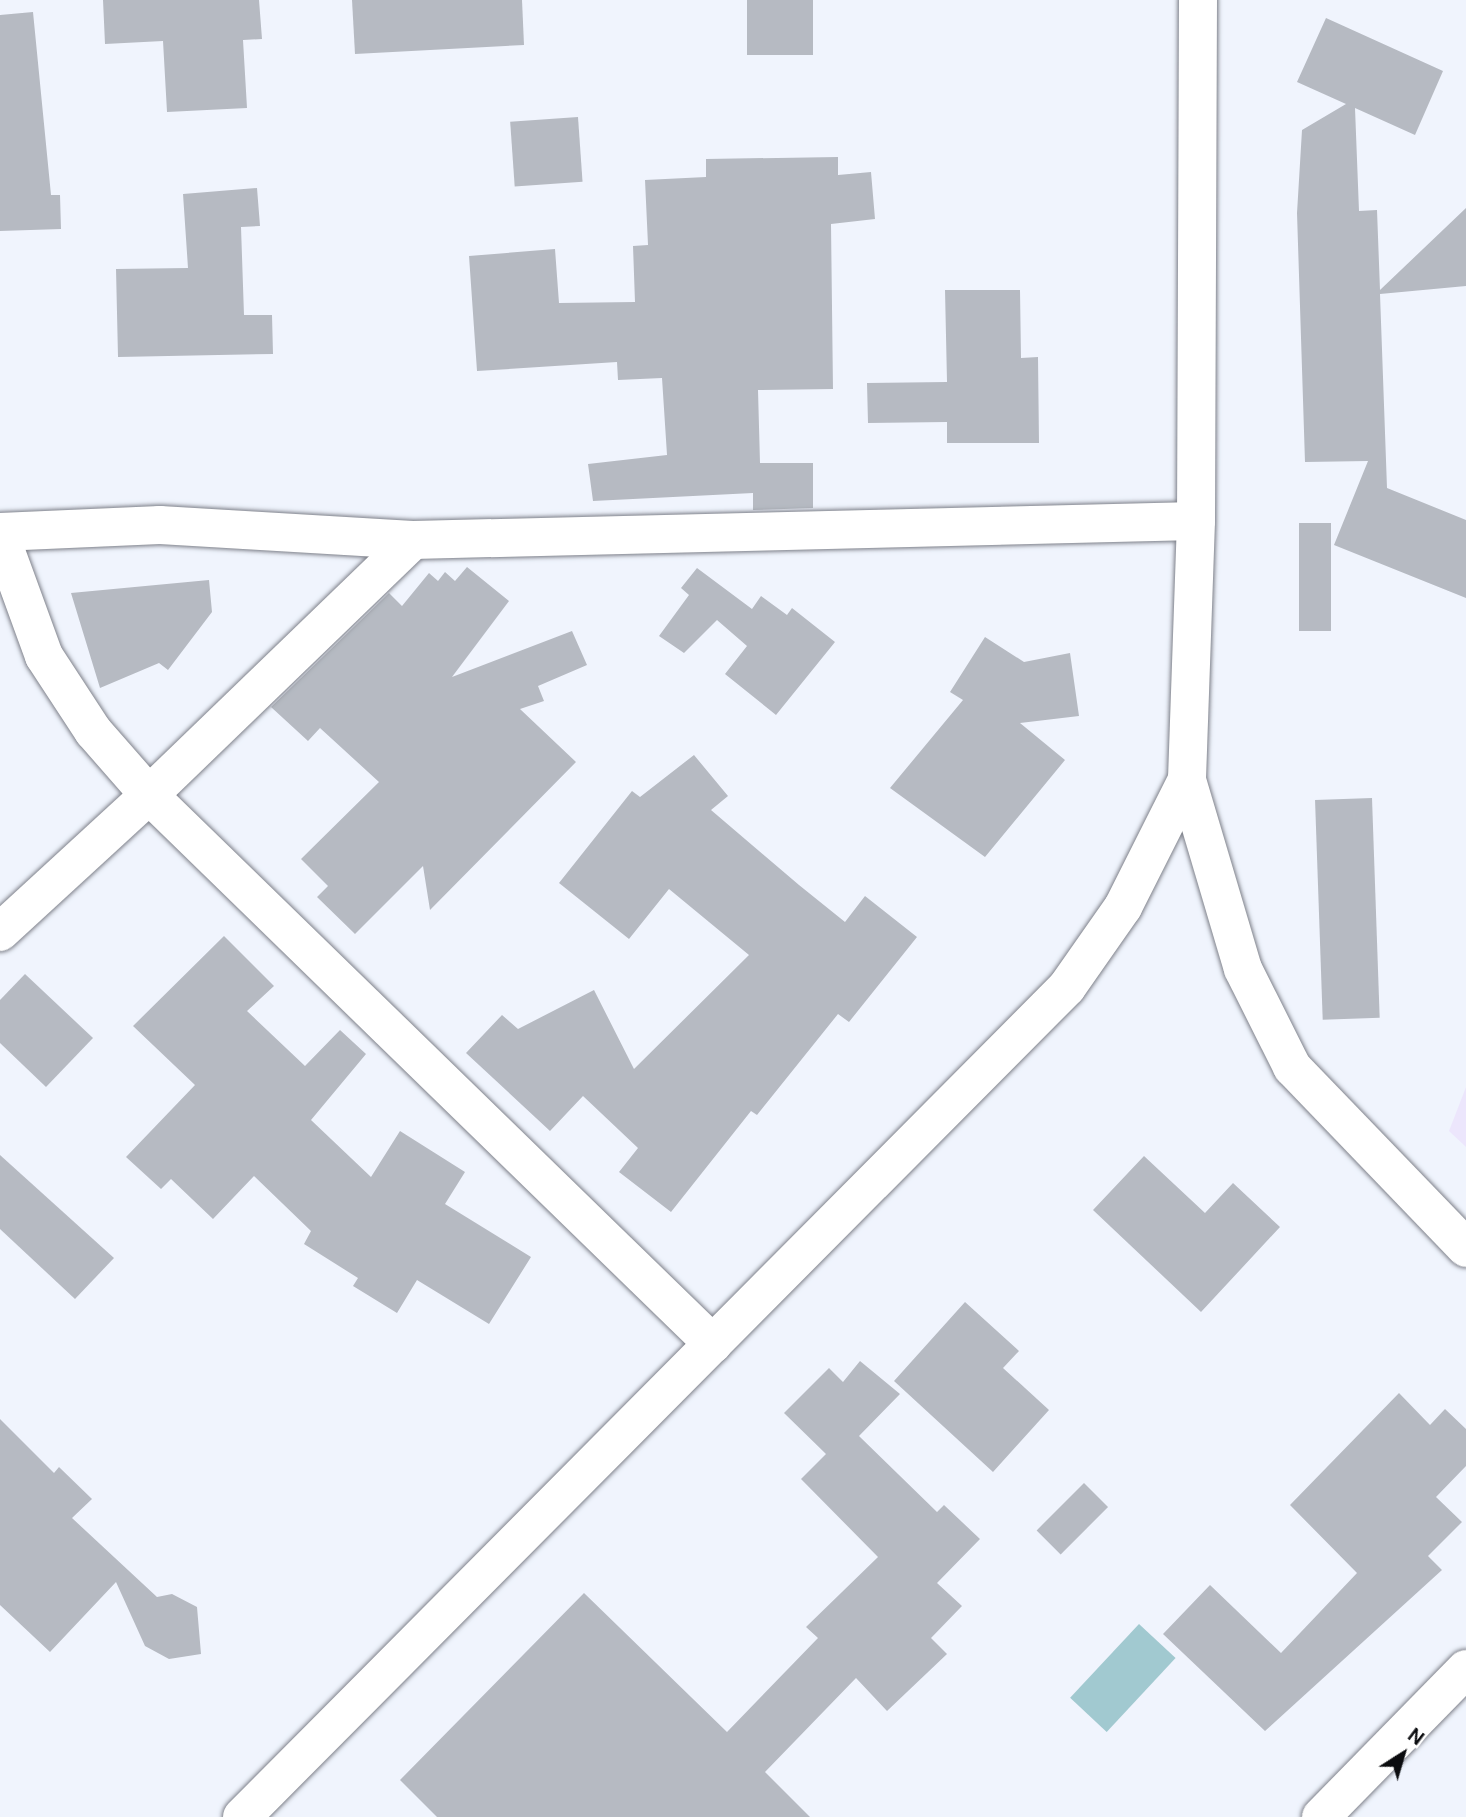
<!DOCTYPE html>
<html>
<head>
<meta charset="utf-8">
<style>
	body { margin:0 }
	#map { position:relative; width:1466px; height:1817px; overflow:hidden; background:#f0f4fd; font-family:"DM Sans",sans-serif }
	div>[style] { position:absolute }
	.education>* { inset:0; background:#ece6fc }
	.water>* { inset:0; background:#a1c9d0; transform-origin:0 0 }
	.building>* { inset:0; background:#b6bac2; transform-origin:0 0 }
	.roads { filter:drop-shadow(0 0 2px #7e818a) drop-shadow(0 0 2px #7e818a) }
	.minor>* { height:38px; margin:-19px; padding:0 19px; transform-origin:19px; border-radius:19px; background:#fff }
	span { translate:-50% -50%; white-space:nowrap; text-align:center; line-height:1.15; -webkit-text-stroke:5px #fff; paint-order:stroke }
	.north { position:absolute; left:1368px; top:1719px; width:70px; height:70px; -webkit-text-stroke:5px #fff; paint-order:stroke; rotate:37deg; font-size:19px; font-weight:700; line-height:28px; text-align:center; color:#0b0c0f }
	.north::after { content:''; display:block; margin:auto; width:24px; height:32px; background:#0b0c0f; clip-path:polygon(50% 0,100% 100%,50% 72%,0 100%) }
</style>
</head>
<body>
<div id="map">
	<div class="education">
		<i style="clip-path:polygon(1466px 1087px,1466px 1147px,1449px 1131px)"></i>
	</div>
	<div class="water">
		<i style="left:1139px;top:1624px;width:50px;height:101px;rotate:43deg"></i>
	</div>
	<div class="building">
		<i style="clip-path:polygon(103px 0,259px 0,262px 39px,243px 40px,247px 108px,167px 112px,163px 41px,105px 44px)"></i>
		<i style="clip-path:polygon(352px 0,522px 0,524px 45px,355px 54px)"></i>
		<i style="left:747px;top:0;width:66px;height:55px"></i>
		<i style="clip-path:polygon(33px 12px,51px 195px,60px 195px,61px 229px,0 231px,0 15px)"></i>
		<i style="clip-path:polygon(1326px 18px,1443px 71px,1415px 135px,1355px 108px,1359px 211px,1377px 210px,1380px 290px,1466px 208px,1466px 286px,1380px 294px,1387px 488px,1466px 520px,1466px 598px,1334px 545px,1368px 461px,1305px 462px,1297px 213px,1302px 130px,1346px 104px,1297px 82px)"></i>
		<i style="left:578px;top:117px;width:65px;height:68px;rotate:86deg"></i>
		<i style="clip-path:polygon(838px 157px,838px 175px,871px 172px,875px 219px,831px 224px,833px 389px,758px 390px,760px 463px,813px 463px,813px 508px,753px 510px,753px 493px,593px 501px,588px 464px,667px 455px,662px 378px,618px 380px,617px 362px,477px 371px,469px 256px,555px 249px,559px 303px,635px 302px,633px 246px,648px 245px,645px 180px,706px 177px,706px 159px)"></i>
		<i style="clip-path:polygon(257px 188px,260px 226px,241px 227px,244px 315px,272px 315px,273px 354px,118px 357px,116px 269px,188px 268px,183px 194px)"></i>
		<i style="clip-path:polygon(945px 290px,1020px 290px,1021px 358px,1038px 357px,1039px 443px,947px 443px,947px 422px,868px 423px,867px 383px,947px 382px)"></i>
		<i style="left:1299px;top:523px;width:32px;height:108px"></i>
		<i style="clip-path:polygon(467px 567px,509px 601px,452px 677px,572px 631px,587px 665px,538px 686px,544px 701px,520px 709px,576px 762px,430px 910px,423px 866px,355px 934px,317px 897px,328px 886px,301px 859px,379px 782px,320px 728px,308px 741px,271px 707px,389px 593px,402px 606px,429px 573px,438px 581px,445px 572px,455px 581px)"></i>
		<i style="clip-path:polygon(697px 568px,752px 609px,761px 596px,787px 615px,792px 608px,835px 642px,776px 715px,725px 674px,747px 646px,717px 620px,684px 653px,659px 636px,689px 595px,681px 588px)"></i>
		<i style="clip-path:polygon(209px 580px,212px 612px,168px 670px,159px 663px,100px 688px,71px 593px)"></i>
		<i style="clip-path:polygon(985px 637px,1024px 662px,1070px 653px,1079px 716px,1020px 723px,1065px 760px,985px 857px,890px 788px,963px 700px,950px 692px)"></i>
		<i style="clip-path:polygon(694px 755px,728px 796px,711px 810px,799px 885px,845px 922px,865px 896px,917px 937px,849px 1022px,838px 1014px,757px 1115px,751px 1111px,671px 1212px,619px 1172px,638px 1148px,583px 1096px,550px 1131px,466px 1053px,502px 1015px,518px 1029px,594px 990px,634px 1069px,749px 955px,669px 889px,629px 939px,559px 883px,632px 791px,640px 797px)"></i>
		<i style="left:1372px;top:798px;width:220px;height:57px;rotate:88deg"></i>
		<i style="clip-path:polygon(224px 936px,274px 986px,247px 1011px,305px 1066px,340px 1030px,366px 1054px,311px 1120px,371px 1177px,400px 1131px,465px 1172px,445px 1204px,531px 1257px,489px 1324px,417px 1280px,397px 1313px,353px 1286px,358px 1278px,304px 1244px,311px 1231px,254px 1176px,213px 1219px,171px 1179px,161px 1189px,126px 1157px,195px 1085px,133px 1026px)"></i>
		<i style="clip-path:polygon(25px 974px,93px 1038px,46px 1087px,0 1043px,0 1000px)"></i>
		<i style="clip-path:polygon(0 1155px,114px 1258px,75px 1299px,0 1229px)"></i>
		<i style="clip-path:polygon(1144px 1156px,1205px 1213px,1233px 1183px,1280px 1227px,1201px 1312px,1093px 1210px)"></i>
		<i style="clip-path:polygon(965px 1302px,1019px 1351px,1003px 1368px,1049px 1410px,993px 1472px,894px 1381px)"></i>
		<i style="clip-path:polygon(860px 1361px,900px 1394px,859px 1436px,937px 1512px,944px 1505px,980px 1539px,937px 1583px,962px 1606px,931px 1638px,947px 1654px,887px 1711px,856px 1678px,765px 1772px,810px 1817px,437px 1817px,400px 1780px,584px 1593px,727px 1732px,818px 1638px,806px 1627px,878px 1557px,801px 1479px,826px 1454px,784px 1413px,829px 1368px,843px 1382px)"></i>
		<i style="clip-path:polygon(1399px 1393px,1430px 1425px,1445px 1409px,1466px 1429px,1466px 1466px,1436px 1497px,1462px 1522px,1428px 1556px,1442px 1570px,1265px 1731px,1163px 1634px,1210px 1585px,1281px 1653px,1357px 1573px,1290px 1505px)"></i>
		<i style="clip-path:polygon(0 1419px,54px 1473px,59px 1467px,92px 1499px,72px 1518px,157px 1597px,172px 1594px,197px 1607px,201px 1654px,169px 1659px,145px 1646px,116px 1582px,50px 1652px,0 1605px)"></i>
		<i style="left:1084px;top:1483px;width:34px;height:67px;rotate:45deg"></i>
	</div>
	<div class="roads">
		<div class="minor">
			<i style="left:1198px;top:0;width:521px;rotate:90.22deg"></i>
			<i style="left:1196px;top:521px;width:259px;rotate:92deg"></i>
			<i style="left:1187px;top:780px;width:197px;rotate:73.5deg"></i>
			<i style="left:1243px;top:969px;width:110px;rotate:63.4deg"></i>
			<i style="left:1292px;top:1067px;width:251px;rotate:46.1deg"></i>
			<i style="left:0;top:532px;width:160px;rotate:-2.5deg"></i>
			<i style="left:160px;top:525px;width:253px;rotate:3.4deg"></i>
			<i style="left:413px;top:540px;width:783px;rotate:-1.39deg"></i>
			<i style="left:0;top:535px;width:129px;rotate:70deg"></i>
			<i style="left:44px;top:656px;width:90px;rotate:56.8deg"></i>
			<i style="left:93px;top:731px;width:85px;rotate:48.8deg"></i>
			<i style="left:149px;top:795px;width:367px;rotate:-44deg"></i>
			<i style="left:0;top:932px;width:202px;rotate:-42.6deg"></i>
			<i style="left:149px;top:795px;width:787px;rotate:44.23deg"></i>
			<i style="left:242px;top:1817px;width:1170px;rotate:-45.17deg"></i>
			<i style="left:1067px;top:987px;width:98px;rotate:-55deg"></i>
			<i style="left:1123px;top:907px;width:142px;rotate:-63.3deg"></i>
			<i style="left:1321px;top:1817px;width:207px;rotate:-45.6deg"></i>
		</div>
	</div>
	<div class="north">N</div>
</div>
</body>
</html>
